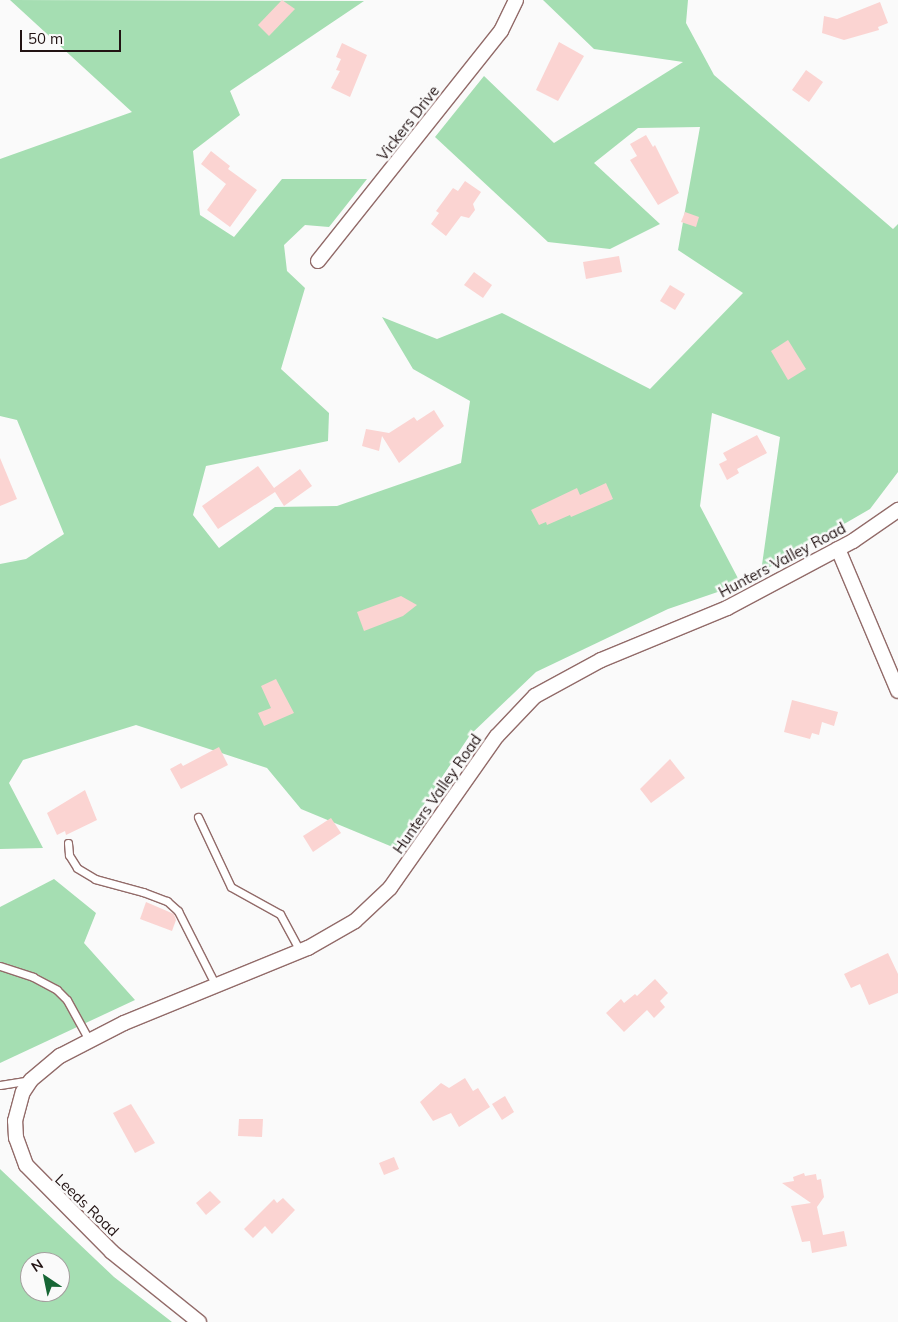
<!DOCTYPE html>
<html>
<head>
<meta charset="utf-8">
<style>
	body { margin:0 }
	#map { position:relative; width:898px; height:1322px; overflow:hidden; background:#fafafa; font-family:Mulish,sans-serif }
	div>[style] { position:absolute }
	.green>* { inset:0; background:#a5deb2 }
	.building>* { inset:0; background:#fbd4d2 }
	.roads { filter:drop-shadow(1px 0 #926b69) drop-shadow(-1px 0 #926b69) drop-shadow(0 1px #926b69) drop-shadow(0 -1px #926b69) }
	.service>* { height:7px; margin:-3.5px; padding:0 3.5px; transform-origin:3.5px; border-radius:3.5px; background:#fff }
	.minor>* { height:14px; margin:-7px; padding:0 7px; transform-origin:7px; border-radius:7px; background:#fff }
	span { translate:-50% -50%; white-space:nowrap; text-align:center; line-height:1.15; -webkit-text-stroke:5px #fafafa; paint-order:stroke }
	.street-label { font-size:15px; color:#221313 }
	.north { position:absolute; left:20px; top:1252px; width:50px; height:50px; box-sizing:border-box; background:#fafafa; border:1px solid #a49e9e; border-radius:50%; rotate:326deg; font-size:14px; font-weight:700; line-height:20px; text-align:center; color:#221313 }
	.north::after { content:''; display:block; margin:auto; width:18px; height:22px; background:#176635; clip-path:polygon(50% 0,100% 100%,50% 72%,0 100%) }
	.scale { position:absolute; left:20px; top:30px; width:101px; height:22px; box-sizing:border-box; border:2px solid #221313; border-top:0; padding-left:6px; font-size:15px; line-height:18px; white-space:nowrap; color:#221313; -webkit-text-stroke:4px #fafafa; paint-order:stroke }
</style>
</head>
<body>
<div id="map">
	<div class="green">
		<div style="clip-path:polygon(10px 0,364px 1px,230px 91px,240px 115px,193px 151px,200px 215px,234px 237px,282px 179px,367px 179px,329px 227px,305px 225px,284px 245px,287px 271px,305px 288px,281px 369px,329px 413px,328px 441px,206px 466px,193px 515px,219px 548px,275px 507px,337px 506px,461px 463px,470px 401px,413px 369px,382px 317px,437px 339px,502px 313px,650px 389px,743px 293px,678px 250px,700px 127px,638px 128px,594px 163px,660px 224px,610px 249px,548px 242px,435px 137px,484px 76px,554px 143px,683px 62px,594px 49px,543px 0,688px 0,686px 23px,714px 75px,893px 229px,898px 224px,898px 472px,870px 509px,761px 572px,780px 437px,712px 413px,700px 506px,741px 584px,668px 609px,536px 672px,470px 735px,395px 848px,301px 809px,267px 768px,136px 725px,23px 760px,9px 783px,43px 848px,0 849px,0 564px,26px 559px,64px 534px,17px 420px,0 416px,0 159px,132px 112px)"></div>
		<div style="clip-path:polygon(54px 879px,96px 913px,84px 943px,135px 1000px,0 1063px,0 907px)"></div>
		<div style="clip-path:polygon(evenodd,0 1169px,114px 1277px,172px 1322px,0 1322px,0 1169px,30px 1262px,60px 1262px,60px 1292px,30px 1292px,30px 1262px)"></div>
	</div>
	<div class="building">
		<div style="clip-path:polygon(282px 0,295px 9px,269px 36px,258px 25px)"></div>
		<div style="clip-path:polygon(880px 2px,888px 23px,878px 27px,879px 30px,844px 40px,822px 33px,824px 16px,837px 19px)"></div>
		<div style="clip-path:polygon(559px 42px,584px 56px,558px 101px,536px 90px)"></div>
		<div style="clip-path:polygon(342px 43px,367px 55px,350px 97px,331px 88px,340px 71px,336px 70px,341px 59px,336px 57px)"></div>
		<div style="clip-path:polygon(806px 70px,823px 82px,809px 102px,792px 90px)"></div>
		<div style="clip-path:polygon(646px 135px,653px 147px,655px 145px,679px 193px,658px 205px,630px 160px,637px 156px,630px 144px)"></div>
		<div style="clip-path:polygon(211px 151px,230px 166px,228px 169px,257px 190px,230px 227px,207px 210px,226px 184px,201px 164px)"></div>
		<div style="clip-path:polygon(465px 181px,481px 192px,473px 204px,475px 210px,469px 218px,461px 216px,446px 236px,431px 224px,439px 213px,436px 211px,453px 188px,458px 191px)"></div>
		<div style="clip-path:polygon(685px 212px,699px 217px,696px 227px,681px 222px)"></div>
		<div style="clip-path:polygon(619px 256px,622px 272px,586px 279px,583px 262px)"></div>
		<div style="clip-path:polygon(474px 272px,492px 285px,483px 298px,464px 285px)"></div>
		<div style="clip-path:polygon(670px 285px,685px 294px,675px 310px,660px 301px)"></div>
		<div style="clip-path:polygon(788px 340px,806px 369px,788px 380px,771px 351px)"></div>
		<div style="clip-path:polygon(434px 410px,444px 426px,399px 463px,382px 436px,379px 451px,362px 446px,366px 429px,389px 433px,414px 417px,417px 421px)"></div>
		<div style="clip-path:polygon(757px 435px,767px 453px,737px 469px,739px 473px,727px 480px,719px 464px,727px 460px,723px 453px)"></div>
		<div style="clip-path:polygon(0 458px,17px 499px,0 506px)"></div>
		<div style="clip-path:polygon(258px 466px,274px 488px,300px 469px,312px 486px,284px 506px,275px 492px,218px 529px,202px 506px)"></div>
		<div style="clip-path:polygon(606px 483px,613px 499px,571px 517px,570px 515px,547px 525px,546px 522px,539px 525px,531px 510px,577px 488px,580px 495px)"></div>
		<div style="clip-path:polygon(401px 596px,417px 605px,403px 616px,364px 631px,357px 612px)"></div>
		<div style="clip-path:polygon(276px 679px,294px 713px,264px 726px,258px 713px,271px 708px,261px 686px)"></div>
		<div style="clip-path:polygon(792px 700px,838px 712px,834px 726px,822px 722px,819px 735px,812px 733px,810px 739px,784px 732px)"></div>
		<div style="clip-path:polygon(219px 747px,228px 765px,181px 789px,170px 769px,181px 763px,183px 766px)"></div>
		<div style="clip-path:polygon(670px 759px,685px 778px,651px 803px,640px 789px)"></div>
		<div style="clip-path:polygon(85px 790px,97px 820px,66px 835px,65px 831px,57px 835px,47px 813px)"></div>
		<div style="clip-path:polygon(331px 818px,341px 833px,313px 852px,303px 836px)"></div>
		<div style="clip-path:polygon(146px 902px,174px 914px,176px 920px,172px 931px,140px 919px)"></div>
		<div style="clip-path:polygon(888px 953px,898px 974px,898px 993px,869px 1005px,860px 984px,851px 988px,844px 974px)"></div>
		<div style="clip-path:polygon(655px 979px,668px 993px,660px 1001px,665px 1007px,654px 1018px,647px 1010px,624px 1032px,606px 1013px,621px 999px,624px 1003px,635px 994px,637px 996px)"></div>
		<div style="clip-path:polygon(465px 1078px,473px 1091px,478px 1088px,490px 1107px,459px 1127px,451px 1113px,433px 1121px,420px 1102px,441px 1083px,449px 1088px)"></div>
		<div style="clip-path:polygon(505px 1096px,514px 1112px,502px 1120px,492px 1104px)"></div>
		<div style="clip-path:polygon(131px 1104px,155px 1143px,135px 1153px,113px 1113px)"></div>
		<div style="clip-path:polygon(239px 1119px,263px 1119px,262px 1137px,238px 1136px)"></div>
		<div style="clip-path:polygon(394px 1157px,399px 1169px,384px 1175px,379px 1163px)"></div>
		<div style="clip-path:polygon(804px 1173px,805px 1176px,816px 1174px,817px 1180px,821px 1179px,824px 1197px,817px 1207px,823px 1235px,844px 1231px,847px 1246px,812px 1253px,810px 1241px,802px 1242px,791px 1206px,811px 1203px,782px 1183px,794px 1181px,793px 1177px)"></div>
		<div style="clip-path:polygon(210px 1191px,221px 1202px,206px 1215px,196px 1203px)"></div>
		<div style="clip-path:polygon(283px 1198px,295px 1210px,272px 1234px,265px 1226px,253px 1238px,244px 1229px,274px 1199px,277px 1203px)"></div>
	</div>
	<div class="roads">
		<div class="service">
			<div style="left:198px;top:817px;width:77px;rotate:64.8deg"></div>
			<div style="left:231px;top:887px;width:56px;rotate:28.9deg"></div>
			<div style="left:280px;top:914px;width:42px;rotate:61.6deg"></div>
			<div style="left:68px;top:843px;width:12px;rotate:85deg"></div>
			<div style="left:69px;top:855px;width:15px;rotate:58deg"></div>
			<div style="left:77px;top:868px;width:21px;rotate:31deg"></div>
			<div style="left:95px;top:879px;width:50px;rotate:15.2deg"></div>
			<div style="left:143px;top:892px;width:26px;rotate:21deg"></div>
			<div style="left:167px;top:901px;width:15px;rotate:42deg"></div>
			<div style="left:178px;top:911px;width:82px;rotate:63.1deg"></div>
			<div style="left:0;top:966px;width:35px;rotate:18deg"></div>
			<div style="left:33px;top:977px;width:27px;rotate:28deg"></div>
			<div style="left:57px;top:990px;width:14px;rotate:45deg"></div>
			<div style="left:67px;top:1000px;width:46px;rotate:61.2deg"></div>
			<div style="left:0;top:1085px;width:30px;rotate:-9deg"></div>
		</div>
		<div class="minor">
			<div style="left:318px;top:261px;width:294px;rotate:-51.5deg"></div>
			<div style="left:501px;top:31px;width:34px;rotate:-64deg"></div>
			<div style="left:838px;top:549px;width:154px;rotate:67.1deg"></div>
			<div style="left:199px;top:1322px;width:112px;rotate:-141.2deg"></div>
			<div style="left:112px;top:1252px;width:122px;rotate:-134.7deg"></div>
			<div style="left:26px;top:1165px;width:29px;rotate:-110deg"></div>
			<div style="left:16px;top:1138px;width:17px;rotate:-93deg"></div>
			<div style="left:15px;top:1121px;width:30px;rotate:-75deg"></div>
			<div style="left:23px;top:1092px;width:14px;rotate:-56deg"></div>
			<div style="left:31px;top:1080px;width:38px;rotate:-40deg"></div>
			<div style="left:60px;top:1056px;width:72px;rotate:-27.3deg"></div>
			<div style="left:124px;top:1023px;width:199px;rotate:-22.2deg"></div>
			<div style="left:308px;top:948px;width:54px;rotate:-29.9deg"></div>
			<div style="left:355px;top:921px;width:48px;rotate:-43.3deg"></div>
			<div style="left:390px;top:888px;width:186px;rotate:-54.9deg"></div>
			<div style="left:497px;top:736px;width:55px;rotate:-46.5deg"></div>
			<div style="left:535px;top:696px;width:75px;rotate:-28.6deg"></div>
			<div style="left:601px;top:660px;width:136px;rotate:-22.4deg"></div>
			<div style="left:727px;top:608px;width:143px;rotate:-28deg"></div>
			<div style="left:853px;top:541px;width:55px;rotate:-34.6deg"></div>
		</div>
	</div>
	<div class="street-label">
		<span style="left:408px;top:123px;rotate:-52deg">Vickers Drive</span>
		<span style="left:782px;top:560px;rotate:-28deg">Hunters Valley Road</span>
		<span style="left:437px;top:794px;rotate:-55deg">Hunters Valley Road</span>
		<span style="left:87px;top:1205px;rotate:44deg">Leeds Road</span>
	</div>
	<div class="north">N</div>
	<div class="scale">50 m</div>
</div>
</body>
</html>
